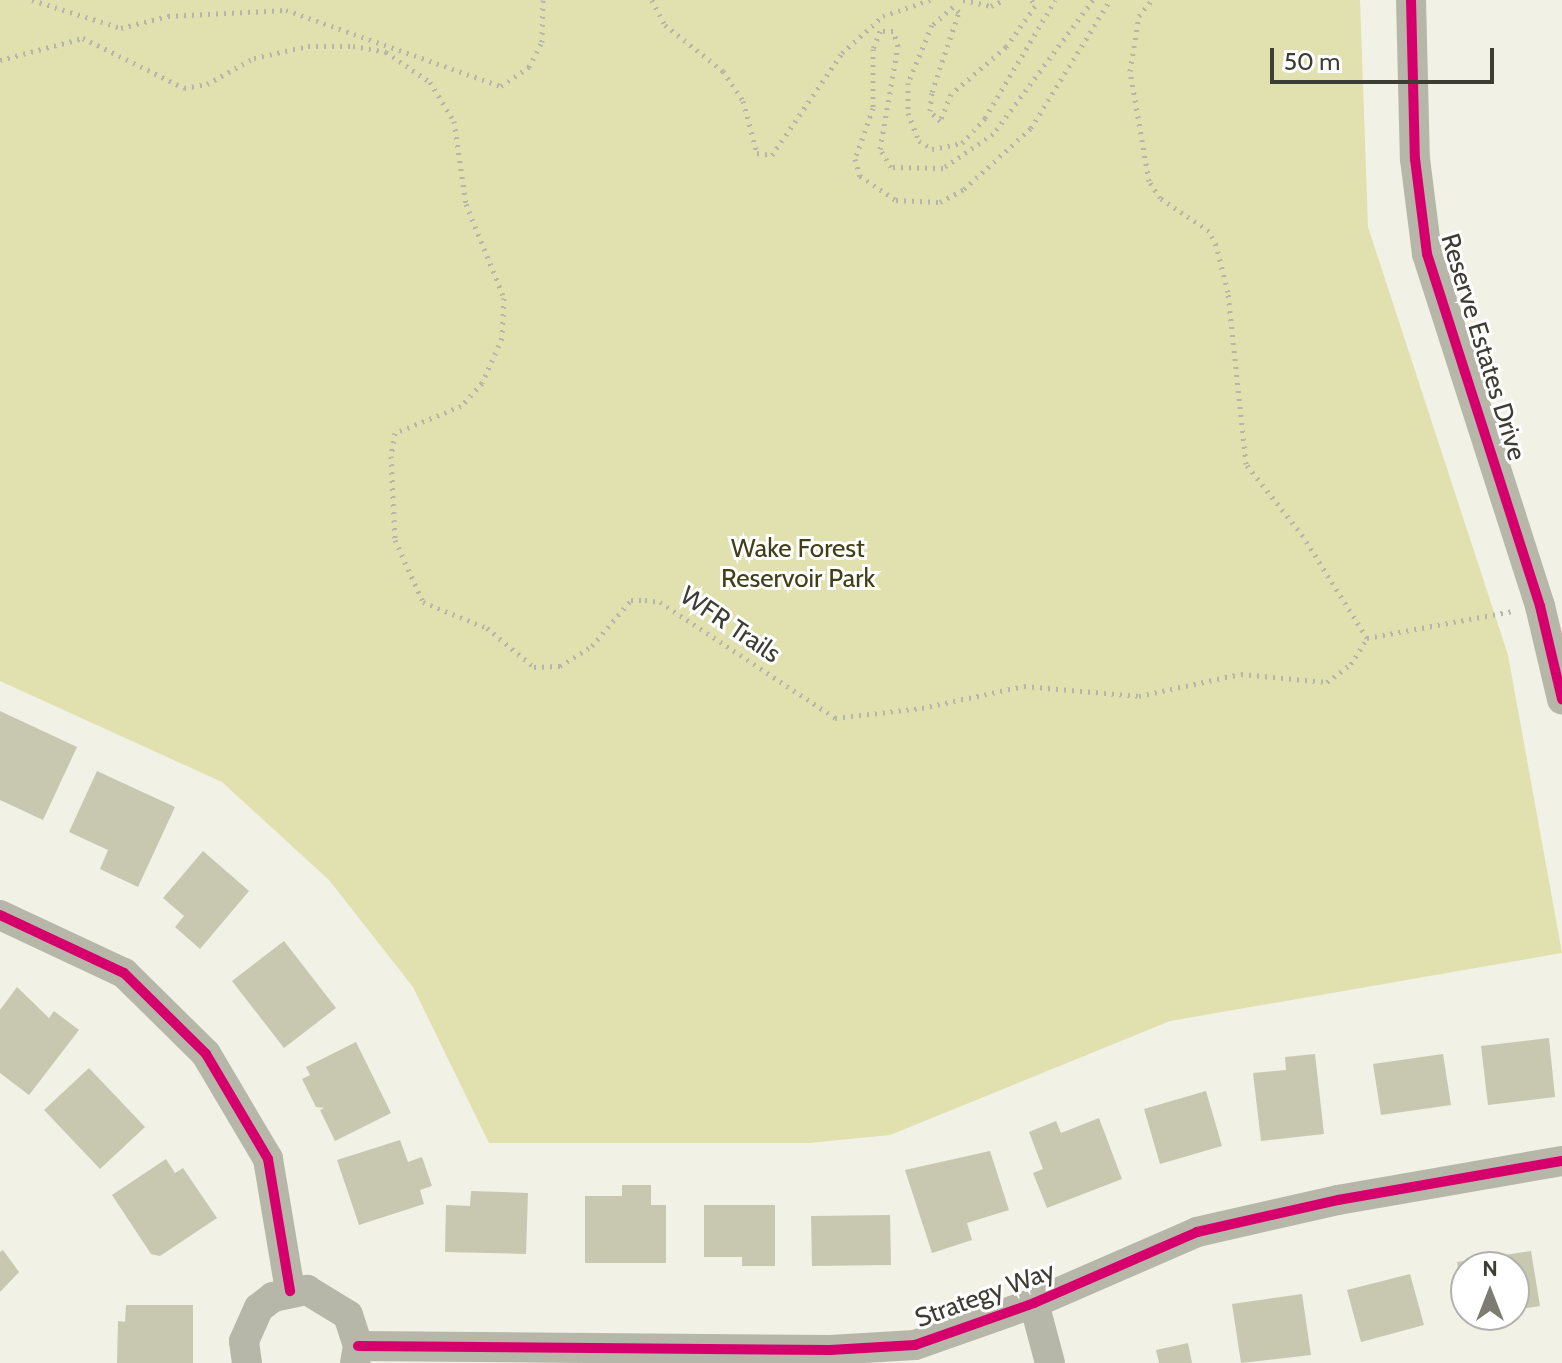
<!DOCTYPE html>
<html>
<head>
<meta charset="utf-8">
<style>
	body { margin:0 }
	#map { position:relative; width:1562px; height:1363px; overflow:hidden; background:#f1f1e5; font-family:Cabin,sans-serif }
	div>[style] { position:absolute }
	.green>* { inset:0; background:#e1e0af }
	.building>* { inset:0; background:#c8c8b0 }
	.path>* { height:5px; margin-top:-2.5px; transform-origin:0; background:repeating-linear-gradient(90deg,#b5b5a9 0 2px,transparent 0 8px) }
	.street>* { height:30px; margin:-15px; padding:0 15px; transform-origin:15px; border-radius:15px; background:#b6b6a9 }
	.cycleway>* { height:10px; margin:-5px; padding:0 5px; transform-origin:5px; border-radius:5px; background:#d6006c }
	span { translate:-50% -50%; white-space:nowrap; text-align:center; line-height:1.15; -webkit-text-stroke:6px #fff; paint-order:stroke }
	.street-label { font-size:26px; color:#3d3d34 }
	.park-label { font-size:26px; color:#403f16 }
	.north { position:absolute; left:1450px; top:1251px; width:80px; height:80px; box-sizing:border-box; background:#fff; border:2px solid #b1b1ae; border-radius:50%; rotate:0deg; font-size:22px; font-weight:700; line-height:32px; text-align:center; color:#3d3d34 }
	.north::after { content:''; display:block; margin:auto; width:28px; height:36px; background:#7c7c72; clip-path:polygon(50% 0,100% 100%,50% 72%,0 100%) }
	.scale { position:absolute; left:1270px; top:48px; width:224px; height:36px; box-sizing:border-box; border:4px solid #3d3d34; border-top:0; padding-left:10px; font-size:24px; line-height:28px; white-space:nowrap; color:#3d3d34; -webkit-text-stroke:6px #fff; paint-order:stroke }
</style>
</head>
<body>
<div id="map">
	<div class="green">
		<div style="clip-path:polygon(0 0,1360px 0,1368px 227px,1508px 655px,1562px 953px,1170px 1021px,890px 1135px,809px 1143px,489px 1143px,413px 987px,329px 880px,222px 782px,0 681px)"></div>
	</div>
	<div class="building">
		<div style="clip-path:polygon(0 711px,77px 747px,43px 820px,0 800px)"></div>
		<div style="clip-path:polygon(97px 771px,175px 807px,138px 887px,100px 869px,108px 850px,69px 832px)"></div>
		<div style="clip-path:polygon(203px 851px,249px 891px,200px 949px,175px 927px,184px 916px,163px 898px)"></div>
		<div style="clip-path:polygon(284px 941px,336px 1008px,284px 1048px,232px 981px)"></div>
		<div style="clip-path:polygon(17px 987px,49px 1018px,54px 1011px,79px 1030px,29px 1095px,0 1073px,0 1010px)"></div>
		<div style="clip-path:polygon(1549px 1038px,1555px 1097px,1488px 1105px,1481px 1046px)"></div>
		<div style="clip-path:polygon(356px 1042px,391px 1113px,335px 1141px,320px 1110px,324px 1108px,316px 1107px,302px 1079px,310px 1075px,306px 1067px)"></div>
		<div style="clip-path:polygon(1315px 1054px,1324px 1134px,1261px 1141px,1253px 1073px,1286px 1070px,1285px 1057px)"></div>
		<div style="clip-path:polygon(1443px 1054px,1451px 1105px,1381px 1115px,1373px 1064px)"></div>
		<div style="clip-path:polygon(89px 1068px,145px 1127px,100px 1169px,44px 1110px)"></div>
		<div style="clip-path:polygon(1206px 1091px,1222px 1146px,1160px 1164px,1144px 1109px)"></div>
		<div style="clip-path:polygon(1099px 1118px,1122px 1179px,1047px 1208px,1033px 1173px,1043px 1169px,1029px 1132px,1056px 1121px,1061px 1133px)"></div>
		<div style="clip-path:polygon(400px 1140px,408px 1162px,422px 1157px,432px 1186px,420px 1190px,424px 1204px,359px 1225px,337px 1160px)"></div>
		<div style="clip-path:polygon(990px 1151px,1009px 1210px,967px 1223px,972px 1240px,932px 1253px,905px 1170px)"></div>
		<div style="clip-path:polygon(166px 1159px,175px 1173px,183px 1168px,217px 1218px,160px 1256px,151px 1254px,112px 1195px)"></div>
		<div style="clip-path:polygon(622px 1185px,651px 1185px,651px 1205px,666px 1205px,666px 1263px,585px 1263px,585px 1196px,622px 1196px)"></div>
		<div style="clip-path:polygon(471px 1191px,528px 1193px,526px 1254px,445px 1252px,446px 1205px,470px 1206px)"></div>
		<div style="clip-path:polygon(704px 1205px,775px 1205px,775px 1266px,742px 1266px,742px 1257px,704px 1257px)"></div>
		<div style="clip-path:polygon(890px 1215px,891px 1265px,812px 1266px,811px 1216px)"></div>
		<div style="clip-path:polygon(3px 1250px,19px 1272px,0 1292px,0 1252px)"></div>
		<div style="clip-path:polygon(1531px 1251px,1540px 1306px,1514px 1310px,1514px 1267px,1466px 1267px,1464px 1307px,1457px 1262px)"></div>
		<div style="clip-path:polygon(1410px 1274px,1424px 1325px,1361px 1342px,1347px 1290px)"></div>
		<div style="clip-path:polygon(1302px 1294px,1311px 1355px,1241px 1363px,1232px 1304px)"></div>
		<div style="clip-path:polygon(126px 1305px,193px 1305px,193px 1363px,117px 1363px,118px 1321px,125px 1322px)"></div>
		<div style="clip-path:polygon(1188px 1343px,1192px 1363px,1159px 1363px,1156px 1350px)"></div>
	</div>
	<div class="path">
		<div style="left:32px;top:0;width:93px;rotate:17.5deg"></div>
		<div style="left:121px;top:28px;width:49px;rotate:-14.3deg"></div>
		<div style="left:168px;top:16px;width:118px;rotate:-2.9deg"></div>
		<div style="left:286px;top:10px;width:228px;rotate:19.5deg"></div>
		<div style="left:501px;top:86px;width:34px;rotate:-34deg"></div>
		<div style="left:529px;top:67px;width:28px;rotate:-63deg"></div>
		<div style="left:542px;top:42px;width:42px;rotate:-88.6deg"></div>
		<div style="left:652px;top:0;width:28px;rotate:63deg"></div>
		<div style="left:665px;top:25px;width:74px;rotate:38.4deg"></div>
		<div style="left:723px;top:71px;width:36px;rotate:56deg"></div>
		<div style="left:743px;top:101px;width:54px;rotate:74.9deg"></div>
		<div style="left:757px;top:153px;width:15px;rotate:8deg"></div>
		<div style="left:772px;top:155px;width:124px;rotate:-55.5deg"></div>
		<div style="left:842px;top:53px;width:55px;rotate:-42.1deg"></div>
		<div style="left:883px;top:16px;width:50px;rotate:-18.8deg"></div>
		<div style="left:963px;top:0;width:29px;rotate:12deg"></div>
		<div style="left:991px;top:6px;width:14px;rotate:-25deg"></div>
		<div style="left:1032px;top:0;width:7px;rotate:63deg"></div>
		<div style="left:1035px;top:6px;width:50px;rotate:125.3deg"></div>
		<div style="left:1006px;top:47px;width:72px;rotate:139.5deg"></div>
		<div style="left:951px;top:94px;width:29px;rotate:112deg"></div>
		<div style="left:940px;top:121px;width:14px;rotate:-135deg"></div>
		<div style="left:930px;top:111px;width:19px;rotate:-84deg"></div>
		<div style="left:932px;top:92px;width:84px;rotate:-71.4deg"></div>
		<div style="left:959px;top:12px;width:8px;rotate:-140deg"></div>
		<div style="left:953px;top:7px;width:28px;rotate:139deg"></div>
		<div style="left:932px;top:25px;width:63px;rotate:112.5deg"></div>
		<div style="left:908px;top:83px;width:30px;rotate:90deg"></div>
		<div style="left:908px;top:113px;width:30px;rotate:69deg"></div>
		<div style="left:919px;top:141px;width:15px;rotate:32deg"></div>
		<div style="left:932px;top:149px;width:31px;rotate:-11deg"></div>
		<div style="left:962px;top:143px;width:34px;rotate:-47deg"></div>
		<div style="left:985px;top:118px;width:137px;rotate:-59.3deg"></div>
		<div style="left:1093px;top:0;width:167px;rotate:126.7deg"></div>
		<div style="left:993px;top:134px;width:60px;rotate:145.8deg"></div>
		<div style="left:943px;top:168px;width:52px;rotate:-178.9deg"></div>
		<div style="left:891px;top:167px;width:21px;rotate:-121deg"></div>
		<div style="left:880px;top:149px;width:105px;rotate:-80.1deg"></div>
		<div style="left:898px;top:46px;width:16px;rotate:-108deg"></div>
		<div style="left:893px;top:31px;width:13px;rotate:180deg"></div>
		<div style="left:880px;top:31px;width:19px;rotate:111deg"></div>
		<div style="left:873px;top:49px;width:59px;rotate:90deg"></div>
		<div style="left:873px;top:108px;width:54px;rotate:109.4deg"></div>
		<div style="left:855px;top:159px;width:18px;rotate:74deg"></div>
		<div style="left:860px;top:176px;width:43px;rotate:33.7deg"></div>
		<div style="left:896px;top:200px;width:44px;rotate:2.6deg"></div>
		<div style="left:940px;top:202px;width:27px;rotate:-28deg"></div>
		<div style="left:964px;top:189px;width:91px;rotate:-42.3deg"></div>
		<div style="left:1031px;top:128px;width:150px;rotate:-58.3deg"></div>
		<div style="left:0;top:60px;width:86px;rotate:-14.8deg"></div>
		<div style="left:83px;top:38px;width:113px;rotate:26.3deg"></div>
		<div style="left:184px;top:88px;width:23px;rotate:-10deg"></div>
		<div style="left:207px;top:84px;width:54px;rotate:-29deg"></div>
		<div style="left:254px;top:58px;width:55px;rotate:-12.5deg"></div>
		<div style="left:308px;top:46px;width:45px"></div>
		<div style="left:353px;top:46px;width:34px;rotate:10deg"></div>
		<div style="left:386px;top:52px;width:53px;rotate:34.3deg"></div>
		<div style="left:430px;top:82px;width:46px;rotate:58.4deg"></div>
		<div style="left:454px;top:121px;width:84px;rotate:81.8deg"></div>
		<div style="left:466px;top:204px;width:101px;rotate:68deg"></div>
		<div style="left:504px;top:298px;width:40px;rotate:92.9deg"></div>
		<div style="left:502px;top:338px;width:49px;rotate:114deg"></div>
		<div style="left:482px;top:383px;width:31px;rotate:132deg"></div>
		<div style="left:461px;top:406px;width:71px;rotate:157.8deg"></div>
		<div style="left:395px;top:433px;width:23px;rotate:100deg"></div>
		<div style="left:391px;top:456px;width:84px;rotate:87.3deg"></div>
		<div style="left:395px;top:540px;width:68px;rotate:65.7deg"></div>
		<div style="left:423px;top:602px;width:69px;rotate:22.1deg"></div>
		<div style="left:487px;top:628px;width:61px;rotate:39.7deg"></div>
		<div style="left:534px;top:667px;width:26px;rotate:-2deg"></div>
		<div style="left:560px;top:666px;width:38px;rotate:-32deg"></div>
		<div style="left:592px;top:646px;width:60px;rotate:-49.7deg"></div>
		<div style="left:631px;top:600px;width:14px"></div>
		<div style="left:645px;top:600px;width:15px;rotate:8deg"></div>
		<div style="left:660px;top:602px;width:210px;rotate:33.5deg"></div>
		<div style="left:835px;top:718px;width:88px;rotate:-6.6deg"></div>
		<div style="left:922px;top:708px;width:104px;rotate:-12.2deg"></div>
		<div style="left:1024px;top:686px;width:115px;rotate:5deg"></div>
		<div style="left:1139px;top:696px;width:104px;rotate:-12.2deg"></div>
		<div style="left:1241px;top:674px;width:86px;rotate:5.3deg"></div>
		<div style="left:1327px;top:682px;width:30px;rotate:-37deg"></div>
		<div style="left:1351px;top:664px;width:31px;rotate:-58deg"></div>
		<div style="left:1367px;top:638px;width:120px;rotate:-122.1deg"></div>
		<div style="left:1303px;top:536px;width:92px;rotate:-128.4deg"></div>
		<div style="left:1246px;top:464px;width:173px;rotate:-96deg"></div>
		<div style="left:1228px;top:292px;width:49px;rotate:-104.3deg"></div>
		<div style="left:1216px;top:245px;width:16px;rotate:-117deg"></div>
		<div style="left:1209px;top:231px;width:59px;rotate:-146deg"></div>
		<div style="left:1160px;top:198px;width:20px;rotate:-123deg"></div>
		<div style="left:1149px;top:181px;width:112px;rotate:-99.8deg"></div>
		<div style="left:1130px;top:71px;width:56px;rotate:-80.7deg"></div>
		<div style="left:1139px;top:16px;width:21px;rotate:-51deg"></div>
		<div style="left:1367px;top:638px;width:147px;rotate:-10.5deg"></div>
	</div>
	<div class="street">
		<div style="left:1411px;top:0;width:159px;rotate:88.6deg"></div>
		<div style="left:1415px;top:159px;width:96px;rotate:82.8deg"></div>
		<div style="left:1427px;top:254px;width:370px;rotate:72.2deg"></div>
		<div style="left:1540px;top:606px;width:96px;rotate:76.7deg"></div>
		<div style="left:0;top:915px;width:137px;rotate:25.1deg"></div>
		<div style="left:124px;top:973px;width:115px;rotate:44.6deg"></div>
		<div style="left:206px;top:1054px;width:122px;rotate:59.4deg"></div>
		<div style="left:268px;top:1159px;width:134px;rotate:80.5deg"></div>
		<div style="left:1034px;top:1303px;width:62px;rotate:75.1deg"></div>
		<div style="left:358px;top:1346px;width:472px;rotate:0.5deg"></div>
		<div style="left:830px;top:1350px;width:85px;rotate:-3.4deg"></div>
		<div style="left:915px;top:1345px;width:126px;rotate:-19.4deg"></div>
		<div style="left:1034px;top:1303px;width:178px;rotate:-23.5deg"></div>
		<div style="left:1197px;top:1232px;width:145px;rotate:-12.8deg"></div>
		<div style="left:1338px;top:1200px;width:227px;rotate:-9.9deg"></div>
		<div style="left:247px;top:1363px;width:22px;rotate:-98deg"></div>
		<div style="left:244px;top:1341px;width:36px;rotate:-66deg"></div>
		<div style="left:259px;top:1308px;width:18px;rotate:-38deg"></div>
		<div style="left:273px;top:1297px;width:35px;rotate:-12deg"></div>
		<div style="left:307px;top:1290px;width:48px;rotate:31.4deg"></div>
		<div style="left:348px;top:1315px;width:33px;rotate:72deg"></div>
		<div style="left:358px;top:1346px;width:17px;rotate:100deg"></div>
	</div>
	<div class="cycleway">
		<div style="left:1411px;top:0;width:159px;rotate:88.6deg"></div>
		<div style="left:1415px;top:159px;width:96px;rotate:82.8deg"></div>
		<div style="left:1427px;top:254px;width:370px;rotate:72.2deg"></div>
		<div style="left:1540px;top:606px;width:96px;rotate:76.7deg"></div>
		<div style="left:0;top:915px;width:137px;rotate:25.1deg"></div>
		<div style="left:124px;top:973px;width:115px;rotate:44.6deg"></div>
		<div style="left:206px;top:1054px;width:122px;rotate:59.4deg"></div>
		<div style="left:268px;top:1159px;width:134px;rotate:80.5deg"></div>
		<div style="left:358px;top:1346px;width:472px;rotate:0.5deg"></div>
		<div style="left:830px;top:1350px;width:85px;rotate:-3.4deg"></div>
		<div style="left:915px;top:1345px;width:126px;rotate:-19.4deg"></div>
		<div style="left:1034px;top:1303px;width:178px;rotate:-23.5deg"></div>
		<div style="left:1197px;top:1232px;width:145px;rotate:-12.8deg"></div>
		<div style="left:1338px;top:1200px;width:227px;rotate:-9.9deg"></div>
	</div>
	<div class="street-label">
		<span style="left:1483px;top:347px;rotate:73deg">Reserve Estates Drive</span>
		<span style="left:730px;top:625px;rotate:34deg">WFR Trails</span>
		<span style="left:985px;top:1295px;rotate:-20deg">Strategy Way</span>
	</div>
	<div class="park-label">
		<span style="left:798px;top:564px">Wake Forest<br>Reservoir Park</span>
	</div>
	<div class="north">N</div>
	<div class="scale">50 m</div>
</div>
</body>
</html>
